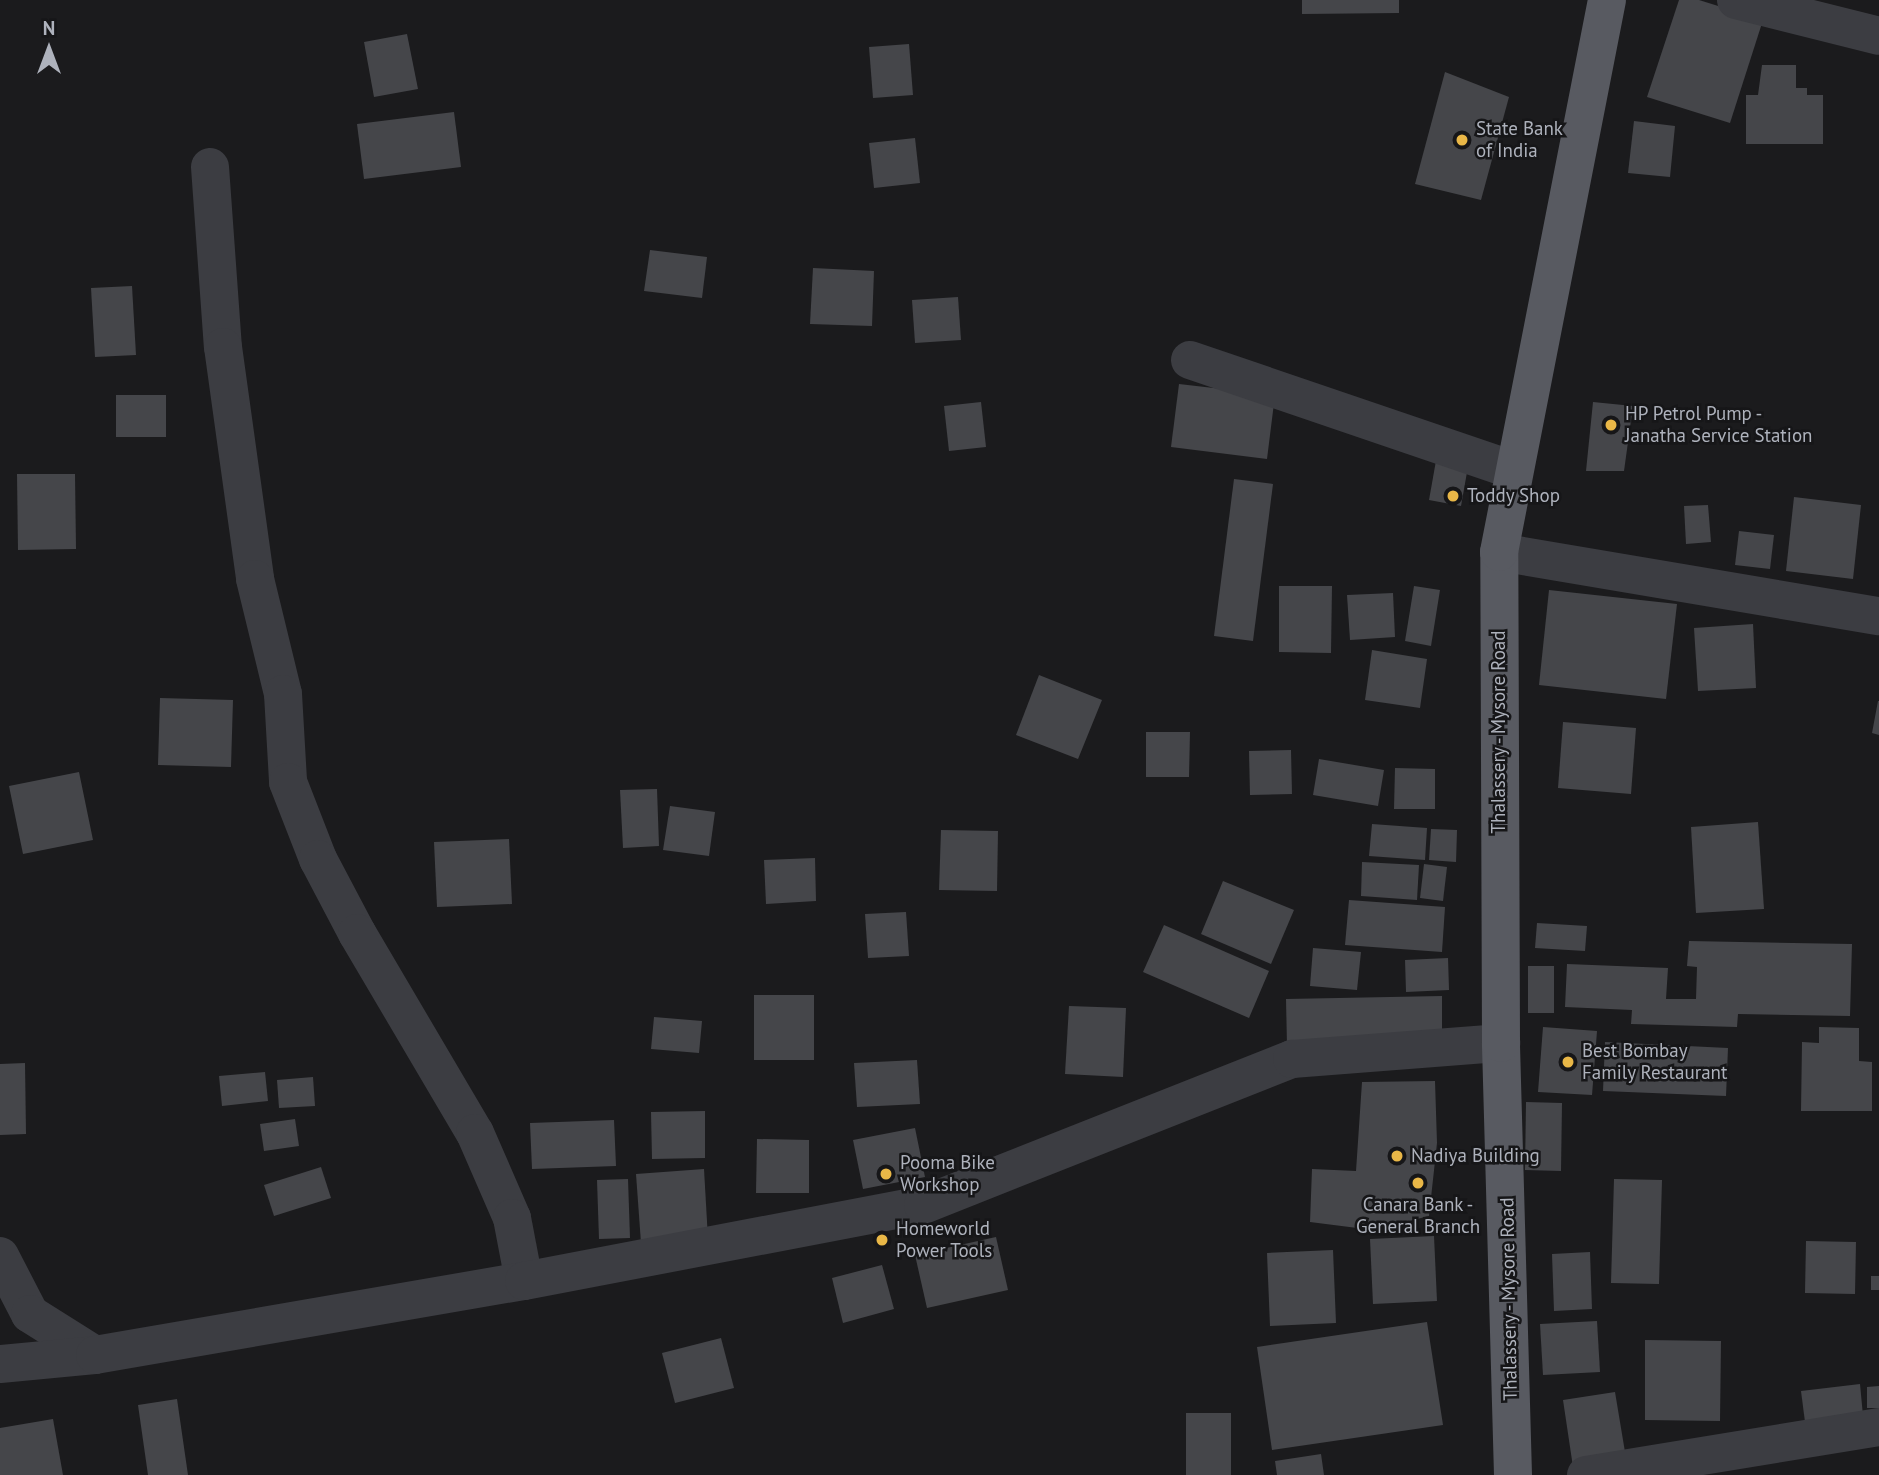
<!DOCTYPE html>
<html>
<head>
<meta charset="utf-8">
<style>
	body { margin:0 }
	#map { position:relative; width:1879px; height:1475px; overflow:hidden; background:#1b1b1d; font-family:"PT Sans",sans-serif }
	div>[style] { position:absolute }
	.building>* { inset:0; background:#45464a }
	.minor>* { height:38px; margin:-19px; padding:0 19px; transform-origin:19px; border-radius:19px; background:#3c3d42 }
	.major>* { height:38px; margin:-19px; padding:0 19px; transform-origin:19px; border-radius:19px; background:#585a61 }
	.dots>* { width:19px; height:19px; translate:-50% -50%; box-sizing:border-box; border:4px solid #161618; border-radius:50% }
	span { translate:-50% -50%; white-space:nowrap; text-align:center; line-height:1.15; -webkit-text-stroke:5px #161618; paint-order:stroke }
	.poi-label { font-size:19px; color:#aeb2bc }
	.left { translate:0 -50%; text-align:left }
	.street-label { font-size:19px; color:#aeb2bc }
	.north { position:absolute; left:14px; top:14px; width:70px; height:70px; -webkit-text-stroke:5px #161618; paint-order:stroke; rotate:0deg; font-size:19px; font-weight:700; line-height:28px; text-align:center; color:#aeb2bc }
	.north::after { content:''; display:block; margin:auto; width:24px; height:32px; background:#aeb2bc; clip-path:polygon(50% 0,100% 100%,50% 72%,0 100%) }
</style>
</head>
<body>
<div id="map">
	<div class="building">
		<div style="clip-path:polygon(1302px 0,1399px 0,1399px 13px,1302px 14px)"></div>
		<div style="clip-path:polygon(1679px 0,1699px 0,1763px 20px,1730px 123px,1647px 97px)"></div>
		<div style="clip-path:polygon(407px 34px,418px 89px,374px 97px,364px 42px)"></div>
		<div style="clip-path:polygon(909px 44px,913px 95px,873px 98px,869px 47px)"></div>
		<div style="clip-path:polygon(1762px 65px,1796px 65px,1796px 88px,1807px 88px,1807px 95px,1823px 95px,1823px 144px,1746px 144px,1746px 95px,1758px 95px)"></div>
		<div style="clip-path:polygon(1445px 72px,1509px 97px,1481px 200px,1415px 184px)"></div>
		<div style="clip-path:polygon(454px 112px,461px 167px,364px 179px,357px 124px)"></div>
		<div style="clip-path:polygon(1634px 121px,1675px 126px,1670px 177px,1628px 173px)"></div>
		<div style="clip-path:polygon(915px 138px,920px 183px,874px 188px,869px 143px)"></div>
		<div style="clip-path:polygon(650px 250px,707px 257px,702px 298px,644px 291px)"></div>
		<div style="clip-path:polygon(813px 268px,874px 271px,872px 326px,810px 324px)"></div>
		<div style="clip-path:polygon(132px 286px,136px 355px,95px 357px,91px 288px)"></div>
		<div style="clip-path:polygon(958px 297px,961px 340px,915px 343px,912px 300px)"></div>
		<div style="clip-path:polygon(1179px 384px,1275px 395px,1267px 459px,1171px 447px)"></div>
		<div style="clip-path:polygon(116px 395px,166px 395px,166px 437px,116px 437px)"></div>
		<div style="clip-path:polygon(981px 402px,986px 447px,949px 451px,944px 406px)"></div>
		<div style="clip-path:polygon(1593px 402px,1633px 406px,1624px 471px,1586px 471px)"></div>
		<div style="clip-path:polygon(1437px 455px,1469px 461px,1461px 506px,1429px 500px)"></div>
		<div style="clip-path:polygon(17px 474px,75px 474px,76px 549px,18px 550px)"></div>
		<div style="clip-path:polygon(1234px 479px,1273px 484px,1253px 641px,1214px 636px)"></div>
		<div style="clip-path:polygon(1794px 497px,1861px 505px,1853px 579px,1786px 571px)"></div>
		<div style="clip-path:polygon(1708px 505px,1711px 542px,1686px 544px,1684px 506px)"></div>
		<div style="clip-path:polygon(1739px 531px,1774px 535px,1770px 569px,1735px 565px)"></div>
		<div style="clip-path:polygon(1279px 586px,1332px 586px,1331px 653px,1279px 652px)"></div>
		<div style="clip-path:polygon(1414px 586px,1440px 590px,1431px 646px,1405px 641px)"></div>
		<div style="clip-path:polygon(1549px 590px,1677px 604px,1666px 699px,1539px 685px)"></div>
		<div style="clip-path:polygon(1393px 593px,1395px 637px,1350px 640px,1347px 595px)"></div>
		<div style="clip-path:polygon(1753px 624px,1756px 688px,1698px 691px,1694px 628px)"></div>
		<div style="clip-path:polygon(1372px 650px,1427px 659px,1420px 708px,1365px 700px)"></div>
		<div style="clip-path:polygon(1039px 675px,1102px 700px,1078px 759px,1016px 735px)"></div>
		<div style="clip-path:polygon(160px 698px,233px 700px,231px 767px,158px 765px)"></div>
		<div style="clip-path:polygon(1878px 701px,1879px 701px,1879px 735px,1872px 733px)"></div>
		<div style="clip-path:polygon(1563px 722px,1636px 728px,1631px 794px,1558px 788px)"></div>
		<div style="clip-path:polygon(1146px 732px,1190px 732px,1189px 777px,1146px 777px)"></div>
		<div style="clip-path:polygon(1291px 750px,1292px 794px,1250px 795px,1249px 751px)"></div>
		<div style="clip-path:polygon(1319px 759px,1384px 770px,1378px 806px,1313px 795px)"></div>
		<div style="clip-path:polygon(1395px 768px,1435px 769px,1435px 809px,1394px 809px)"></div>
		<div style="clip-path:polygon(79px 772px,93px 840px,23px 854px,9px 786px)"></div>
		<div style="clip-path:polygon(657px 789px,659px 846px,623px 848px,620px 790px)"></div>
		<div style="clip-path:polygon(670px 806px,715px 812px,709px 856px,663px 850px)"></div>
		<div style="clip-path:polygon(1758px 822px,1764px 909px,1696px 913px,1691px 827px)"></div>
		<div style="clip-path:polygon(1372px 824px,1427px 828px,1425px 860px,1369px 856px)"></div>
		<div style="clip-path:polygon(1431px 829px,1457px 830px,1456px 862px,1429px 860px)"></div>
		<div style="clip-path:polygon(941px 830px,998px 831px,997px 891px,939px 890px)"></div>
		<div style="clip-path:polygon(509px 839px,512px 904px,437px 907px,434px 842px)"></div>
		<div style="clip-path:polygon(815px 858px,816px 901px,766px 904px,764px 860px)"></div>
		<div style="clip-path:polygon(1362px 862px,1419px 865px,1417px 900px,1361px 896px)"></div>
		<div style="clip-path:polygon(1424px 864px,1447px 867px,1443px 901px,1420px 898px)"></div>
		<div style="clip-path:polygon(1223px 881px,1294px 910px,1271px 964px,1201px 934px)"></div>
		<div style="clip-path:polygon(1349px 900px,1445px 907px,1442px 952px,1345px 945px)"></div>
		<div style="clip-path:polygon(906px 912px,909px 956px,868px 958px,865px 914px)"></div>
		<div style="clip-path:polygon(1537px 923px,1587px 926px,1585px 951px,1535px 948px)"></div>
		<div style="clip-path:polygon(1164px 925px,1269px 971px,1249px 1018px,1143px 972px)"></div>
		<div style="clip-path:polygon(1689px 941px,1852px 944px,1850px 1016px,1738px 1014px,1737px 1027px,1631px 1024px,1632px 1010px,1565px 1007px,1567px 964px,1668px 968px,1666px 999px,1696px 999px,1697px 967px,1687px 966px)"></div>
		<div style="clip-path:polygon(1313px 948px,1361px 952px,1357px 990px,1310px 986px)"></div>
		<div style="clip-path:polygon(1448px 958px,1449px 990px,1406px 992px,1405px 960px)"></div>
		<div style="clip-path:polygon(1528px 966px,1554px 966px,1554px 1013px,1528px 1013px)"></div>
		<div style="clip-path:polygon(754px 995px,814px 995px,814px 1060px,754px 1060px)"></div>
		<div style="clip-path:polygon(1442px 996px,1442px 1042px,1287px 1045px,1286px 999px)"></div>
		<div style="clip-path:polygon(1069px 1006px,1126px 1008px,1123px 1077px,1065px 1074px)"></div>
		<div style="clip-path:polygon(654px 1017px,702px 1021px,699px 1053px,651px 1049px)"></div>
		<div style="clip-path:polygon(1543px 1027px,1597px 1031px,1592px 1095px,1538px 1092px)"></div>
		<div style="clip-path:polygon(1819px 1027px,1859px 1028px,1859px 1061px,1872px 1062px,1872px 1111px,1801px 1111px,1802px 1042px,1819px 1043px)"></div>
		<div style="clip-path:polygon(1605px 1042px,1728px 1048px,1726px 1096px,1603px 1091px)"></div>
		<div style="clip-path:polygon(917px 1060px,920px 1104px,857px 1107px,854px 1063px)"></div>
		<div style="clip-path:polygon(25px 1063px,26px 1134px,0 1135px,0 1064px)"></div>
		<div style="clip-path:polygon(265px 1072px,268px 1101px,222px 1106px,219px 1076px)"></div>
		<div style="clip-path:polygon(313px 1077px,315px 1106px,279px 1108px,277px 1080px)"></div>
		<div style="clip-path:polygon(1435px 1081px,1437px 1143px,1429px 1216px,1373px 1230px,1310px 1222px,1312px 1169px,1356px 1171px,1362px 1082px)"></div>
		<div style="clip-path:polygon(1526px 1102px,1562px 1103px,1561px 1171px,1525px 1170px)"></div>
		<div style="clip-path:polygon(705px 1111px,705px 1158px,652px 1159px,651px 1112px)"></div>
		<div style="clip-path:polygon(295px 1119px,299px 1146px,264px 1151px,260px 1124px)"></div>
		<div style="clip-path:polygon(614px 1120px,616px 1166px,532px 1169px,530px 1123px)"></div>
		<div style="clip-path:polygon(915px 1128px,925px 1177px,863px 1189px,853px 1140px)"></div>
		<div style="clip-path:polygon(757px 1139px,809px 1140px,809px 1193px,756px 1193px)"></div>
		<div style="clip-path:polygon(321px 1167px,331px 1198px,274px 1216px,264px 1185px)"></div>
		<div style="clip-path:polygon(704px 1169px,708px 1239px,641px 1243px,636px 1174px)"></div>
		<div style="clip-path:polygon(628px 1179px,630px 1238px,599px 1239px,597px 1180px)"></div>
		<div style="clip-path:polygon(1614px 1179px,1662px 1180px,1659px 1284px,1611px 1283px)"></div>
		<div style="clip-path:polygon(1434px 1236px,1437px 1301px,1373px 1304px,1370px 1239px)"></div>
		<div style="clip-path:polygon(996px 1237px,1008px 1290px,927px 1308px,915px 1255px)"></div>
		<div style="clip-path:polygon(1806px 1241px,1856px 1242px,1855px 1294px,1805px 1293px)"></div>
		<div style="clip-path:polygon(1333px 1250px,1336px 1323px,1270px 1326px,1267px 1253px)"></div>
		<div style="clip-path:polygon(1590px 1252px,1592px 1309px,1554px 1311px,1552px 1254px)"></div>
		<div style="clip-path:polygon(882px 1265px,894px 1309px,843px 1323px,832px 1278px)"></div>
		<div style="clip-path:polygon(1871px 1276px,1879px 1276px,1879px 1290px,1871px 1290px)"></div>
		<div style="clip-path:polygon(1597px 1321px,1600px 1372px,1543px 1375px,1540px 1324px)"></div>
		<div style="clip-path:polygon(1427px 1322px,1443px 1425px,1272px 1450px,1257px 1347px)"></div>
		<div style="clip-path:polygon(721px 1338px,734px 1388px,675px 1403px,662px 1353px)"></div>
		<div style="clip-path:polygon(1645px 1340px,1721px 1341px,1720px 1421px,1645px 1420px)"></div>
		<div style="clip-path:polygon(1860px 1384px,1863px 1416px,1805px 1422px,1801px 1391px)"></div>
		<div style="clip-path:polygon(1879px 1386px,1879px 1408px,1867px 1408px,1867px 1387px)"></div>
		<div style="clip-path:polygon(1615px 1392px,1626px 1458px,1573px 1467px,1563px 1400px)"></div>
		<div style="clip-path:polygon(177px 1399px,188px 1475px,148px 1475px,138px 1405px)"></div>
		<div style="clip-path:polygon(1186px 1413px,1231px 1413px,1231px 1475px,1186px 1475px)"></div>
		<div style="clip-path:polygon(53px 1419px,63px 1475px,0 1475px,0 1428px)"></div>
		<div style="clip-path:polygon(1321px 1454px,1324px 1475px,1277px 1475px,1275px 1461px)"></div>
	</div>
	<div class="minor">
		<div style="left:1736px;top:0;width:147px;rotate:14.1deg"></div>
		<div style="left:210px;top:167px;width:180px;rotate:85.9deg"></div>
		<div style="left:223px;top:347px;width:234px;rotate:82.1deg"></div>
		<div style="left:255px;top:579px;width:118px;rotate:76.3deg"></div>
		<div style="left:283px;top:694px;width:88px;rotate:86.7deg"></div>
		<div style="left:288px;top:782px;width:83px;rotate:68.7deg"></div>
		<div style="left:318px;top:859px;width:84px;rotate:62.2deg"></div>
		<div style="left:357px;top:933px;width:232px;rotate:59.5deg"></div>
		<div style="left:475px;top:1133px;width:93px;rotate:66.5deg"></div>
		<div style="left:512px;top:1218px;width:64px;rotate:79.2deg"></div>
		<div style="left:1190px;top:360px;width:342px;rotate:18.8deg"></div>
		<div style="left:1499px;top:552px;width:385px;rotate:9.6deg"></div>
		<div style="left:0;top:1256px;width:65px;rotate:62.7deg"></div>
		<div style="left:30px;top:1314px;width:77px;rotate:32.2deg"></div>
		<div style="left:0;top:1364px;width:95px;rotate:-5.4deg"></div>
		<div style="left:95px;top:1355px;width:435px;rotate:-9.8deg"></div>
		<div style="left:524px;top:1281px;width:406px;rotate:-10.8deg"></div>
		<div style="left:923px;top:1205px;width:397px;rotate:-21.6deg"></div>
		<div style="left:1292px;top:1059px;width:210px;rotate:-4.4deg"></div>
		<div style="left:1586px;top:1475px;width:297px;rotate:-9.3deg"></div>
	</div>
	<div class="major">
		<div style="left:1513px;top:1475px;width:432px;rotate:-91.6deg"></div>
		<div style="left:1501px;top:1043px;width:491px;rotate:-90.2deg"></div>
		<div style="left:1499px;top:552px;width:562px;rotate:-78.93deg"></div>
	</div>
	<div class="dots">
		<div style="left:1462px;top:140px;background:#e9b747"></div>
		<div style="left:1611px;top:425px;background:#e9b747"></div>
		<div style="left:1453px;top:496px;background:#e9b747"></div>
		<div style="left:1568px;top:1062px;background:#e9b747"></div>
		<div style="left:1397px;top:1156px;background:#e9b747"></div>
		<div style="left:886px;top:1174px;background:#e9b747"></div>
		<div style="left:1418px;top:1183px;background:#e9b747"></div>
		<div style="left:882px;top:1240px;background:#e9b747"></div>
	</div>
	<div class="poi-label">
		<span class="left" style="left:1476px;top:140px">State Bank<br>of India</span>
		<span class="left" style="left:1625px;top:425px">HP Petrol Pump -<br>Janatha Service Station</span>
		<span class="left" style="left:1467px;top:496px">Toddy Shop</span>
		<span class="left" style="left:1582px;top:1062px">Best Bombay<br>Family Restaurant</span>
		<span class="left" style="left:1411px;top:1156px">Nadiya Building</span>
		<span class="left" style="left:900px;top:1174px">Pooma Bike<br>Workshop</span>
		<span style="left:1418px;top:1216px">Canara Bank -<br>General Branch</span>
		<span class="left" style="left:896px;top:1240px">Homeworld<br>Power Tools</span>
	</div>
	<div class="street-label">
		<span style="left:1499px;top:732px;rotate:-90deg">Thalassery - Mysore Road</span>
		<span style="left:1509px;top:1299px;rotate:-91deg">Thalassery - Mysore Road</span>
	</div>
	<div class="north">N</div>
</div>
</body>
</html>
